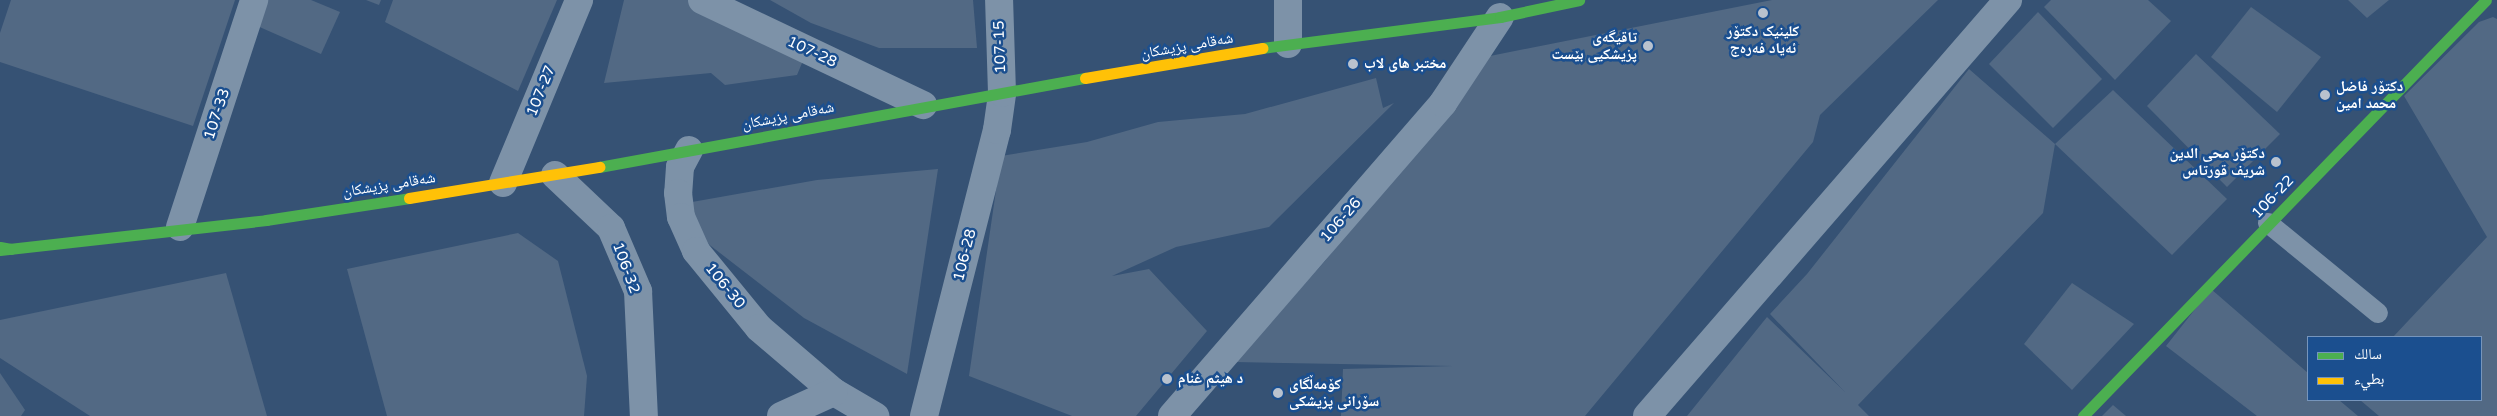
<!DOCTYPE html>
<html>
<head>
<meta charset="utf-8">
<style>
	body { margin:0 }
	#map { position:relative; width:2497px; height:416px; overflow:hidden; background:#365274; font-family:"Varela Round","Noto Naskh Arabic",sans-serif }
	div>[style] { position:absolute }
	.building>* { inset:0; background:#526984 }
	.lane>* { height:20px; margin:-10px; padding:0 10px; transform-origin:10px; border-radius:10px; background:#7d92a8 }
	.street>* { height:28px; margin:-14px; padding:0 14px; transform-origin:14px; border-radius:14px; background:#7d92a8 }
	.fast>* { height:11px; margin:-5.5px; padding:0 5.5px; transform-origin:5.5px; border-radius:5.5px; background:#4caf50 }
	.slow>* { height:11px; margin:-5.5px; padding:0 5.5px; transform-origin:5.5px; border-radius:5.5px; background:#ffc107 }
	.dots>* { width:14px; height:14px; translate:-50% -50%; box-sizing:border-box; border:2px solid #1b4f8f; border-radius:50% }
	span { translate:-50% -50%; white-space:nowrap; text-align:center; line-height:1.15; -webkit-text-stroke:5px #1b4f8f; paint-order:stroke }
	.poi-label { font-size:15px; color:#fff; font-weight:700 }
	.right { translate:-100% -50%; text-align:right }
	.left { translate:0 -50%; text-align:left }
	.street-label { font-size:15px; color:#fff }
	.legend { position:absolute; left:2307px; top:336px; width:175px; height:65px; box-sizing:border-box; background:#1b4f8f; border:1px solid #7695bc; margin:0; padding:6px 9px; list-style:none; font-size:15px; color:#fff }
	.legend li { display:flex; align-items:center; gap:10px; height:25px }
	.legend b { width:25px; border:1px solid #7695bc }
</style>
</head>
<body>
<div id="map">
	<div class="building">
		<div style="clip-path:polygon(11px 0,235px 0,193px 126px,0 62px,0 33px)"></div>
		<div style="clip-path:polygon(267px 0,311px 0,340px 12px,321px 54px,255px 25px)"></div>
		<div style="clip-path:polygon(366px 0,381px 0,379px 5px)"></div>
		<div style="clip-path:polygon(393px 0,557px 0,518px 91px,385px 22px)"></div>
		<div style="clip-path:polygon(624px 0,692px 0,805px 56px,797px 75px,725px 85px,711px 73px,604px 83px)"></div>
		<div style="clip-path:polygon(770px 0,973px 0,977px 48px,879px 48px,811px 23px)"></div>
		<div style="clip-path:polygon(1772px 0,1938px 0,1820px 115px,1813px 142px,1585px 416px,1341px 416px,1343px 369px,1453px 366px,1235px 362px,1325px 261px,1485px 57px)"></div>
		<div style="clip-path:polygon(2051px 0,2148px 0,2171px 21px,2115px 80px,2044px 7px)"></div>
		<div style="clip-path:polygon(2348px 0,2389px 0,2367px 18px)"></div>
		<div style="clip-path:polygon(2251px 7px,2321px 57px,2277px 112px,2211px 57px)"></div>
		<div style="clip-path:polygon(2038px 12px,2102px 79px,2053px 128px,1989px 64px)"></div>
		<div style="clip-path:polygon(2493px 17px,2497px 19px,2497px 416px,2379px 416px,2360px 400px,2481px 400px,2481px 337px,2393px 337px,2487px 237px,2404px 96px,2479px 22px)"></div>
		<div style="clip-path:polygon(2196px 54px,2280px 134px,2227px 187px,2147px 106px)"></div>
		<div style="clip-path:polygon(1969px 69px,2055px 144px,2043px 213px,1858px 405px,1869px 416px,1687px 416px,1767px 317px,1845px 392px,1770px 314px,1807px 274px)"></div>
		<div style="clip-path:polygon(1376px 78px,1383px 108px,1394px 103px,1269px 227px,1176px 247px,1112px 276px,1149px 269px,1207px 331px,1136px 416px,1072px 416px,969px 376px,1001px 156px,1087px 142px,1158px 122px,1245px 114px)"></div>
		<div style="clip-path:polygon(2113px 90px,2227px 199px,2172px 255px,2055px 144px)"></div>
		<div style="clip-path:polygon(938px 169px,907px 374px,804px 318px,689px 229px,692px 202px,817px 180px)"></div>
		<div style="clip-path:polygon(518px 233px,558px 261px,587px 376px,584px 416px,387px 416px,347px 269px)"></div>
		<div style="clip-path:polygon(226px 273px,267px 416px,90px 416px,0 358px,0 320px)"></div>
		<div style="clip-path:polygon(2072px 283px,2134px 324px,2072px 390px,2024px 344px)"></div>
		<div style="clip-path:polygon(2211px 289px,2308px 373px,2308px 400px,2339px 400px,2358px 416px,2257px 416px,2166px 346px)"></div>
		<div style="clip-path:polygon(0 373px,25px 410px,21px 416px,0 416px)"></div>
		<div style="clip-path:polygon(2113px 405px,2126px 416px,2102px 416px)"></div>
	</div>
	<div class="lane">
		<div style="left:2268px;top:223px;width:142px;rotate:39.3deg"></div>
	</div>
	<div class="street">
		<div style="left:702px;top:0;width:245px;rotate:25.4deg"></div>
		<div style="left:1288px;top:0;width:44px;rotate:90deg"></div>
		<div style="left:689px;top:150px;width:19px;rotate:118deg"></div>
		<div style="left:680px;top:167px;width:26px;rotate:94deg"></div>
		<div style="left:678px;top:193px;width:24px;rotate:83deg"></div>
		<div style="left:681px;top:217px;width:37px;rotate:66deg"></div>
		<div style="left:696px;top:251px;width:99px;rotate:50.7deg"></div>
		<div style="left:759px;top:328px;width:99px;rotate:40.5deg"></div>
		<div style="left:834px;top:392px;width:48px;rotate:30.3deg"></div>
		<div style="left:555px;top:175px;width:77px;rotate:43.4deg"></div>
		<div style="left:611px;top:228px;width:69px;rotate:66.8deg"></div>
		<div style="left:638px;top:291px;width:125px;rotate:87.3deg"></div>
		<div style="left:503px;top:183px;width:198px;rotate:-67.4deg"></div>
		<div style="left:180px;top:227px;width:239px;rotate:-71.9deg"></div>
		<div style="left:781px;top:416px;width:58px;rotate:-24.4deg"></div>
		<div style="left:924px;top:416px;width:295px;rotate:-75.7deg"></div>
		<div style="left:997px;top:130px;width:37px;rotate:-82deg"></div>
		<div style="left:1002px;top:93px;width:93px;rotate:-91.8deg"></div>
		<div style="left:1172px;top:416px;width:414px;rotate:-49.1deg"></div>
		<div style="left:1443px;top:103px;width:103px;rotate:-56.5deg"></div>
		<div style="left:1647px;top:416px;width:551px;rotate:-49.05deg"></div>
	</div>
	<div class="fast">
		<div style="left:1262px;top:48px;width:240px;rotate:-7.4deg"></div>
		<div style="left:1500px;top:17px;width:81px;rotate:-12.1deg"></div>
		<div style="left:599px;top:167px;width:494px;rotate:-10.4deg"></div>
		<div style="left:0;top:247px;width:11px;rotate:10deg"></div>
		<div style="left:0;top:250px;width:268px;rotate:-6.4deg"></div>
		<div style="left:266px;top:220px;width:145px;rotate:-8.7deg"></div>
		<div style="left:2083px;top:416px;width:579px;rotate:-45.91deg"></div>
	</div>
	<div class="slow">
		<div style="left:1085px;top:78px;width:180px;rotate:-9.6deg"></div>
		<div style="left:409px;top:198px;width:193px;rotate:-9.3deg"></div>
	</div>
	<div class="dots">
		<div style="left:1763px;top:13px;background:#b9c2ce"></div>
		<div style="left:1648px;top:46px;background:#b9c2ce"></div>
		<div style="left:1353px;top:64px;background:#b9c2ce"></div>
		<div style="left:2325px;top:95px;background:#b9c2ce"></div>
		<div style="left:2276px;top:162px;background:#b9c2ce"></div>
		<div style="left:1167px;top:379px;background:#b9c2ce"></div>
		<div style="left:1278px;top:393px;background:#b9c2ce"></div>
	</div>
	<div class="poi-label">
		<span style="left:1763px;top:40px">کلینیک دکتۆر<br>ئەیاد فەرەج</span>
		<span class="right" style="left:1637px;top:46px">تاقیگەی<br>پزیشکیی بێست</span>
		<span class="left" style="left:1364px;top:64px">مختبر هاى لاب</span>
		<span class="left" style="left:2336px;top:95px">دکتۆر فاضل<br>محمد امین</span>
		<span class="right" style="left:2265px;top:162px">دکتۆر محی الدین<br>شریف قورتاس</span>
		<span class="left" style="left:1178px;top:379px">د هيثم غنام</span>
		<span class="left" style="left:1289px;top:393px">کۆمەڵگای<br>سۆرانی پزیشکی</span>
	</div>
	<div class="street-label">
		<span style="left:1187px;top:46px;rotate:-10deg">شەقامی پزیشکان</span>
		<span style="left:1000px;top:47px;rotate:-92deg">107-15</span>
		<span style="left:812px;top:52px;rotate:25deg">107-28</span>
		<span style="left:541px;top:91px;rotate:-68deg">107-27</span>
		<span style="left:217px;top:114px;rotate:-72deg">107-33</span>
		<span style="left:788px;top:116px;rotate:-11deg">شەقامی پزیشکان</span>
		<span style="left:389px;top:185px;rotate:-9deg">شەقامی پزیشکان</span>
		<span style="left:2273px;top:197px;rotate:-46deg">106-22</span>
		<span style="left:1341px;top:220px;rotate:-49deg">106-26</span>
		<span style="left:965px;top:255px;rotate:-76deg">106-28</span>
		<span style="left:626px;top:268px;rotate:70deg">106-32</span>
		<span style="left:725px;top:286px;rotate:51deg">106-30</span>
	</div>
	<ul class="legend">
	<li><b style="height:6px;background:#4caf50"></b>سالك</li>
	<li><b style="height:6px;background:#ffc107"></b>بطيء</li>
	</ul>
</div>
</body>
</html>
